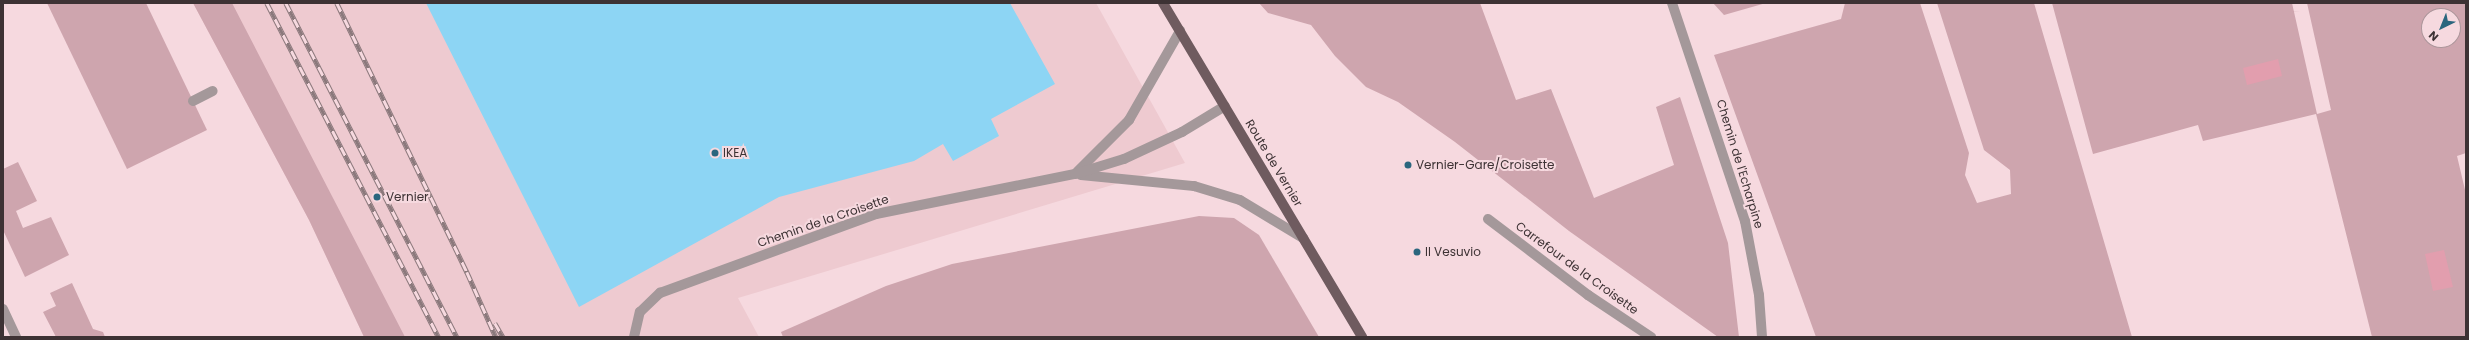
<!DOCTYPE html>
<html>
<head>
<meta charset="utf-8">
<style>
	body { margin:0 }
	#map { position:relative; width:2469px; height:340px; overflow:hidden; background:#f6d9df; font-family:Poppins,sans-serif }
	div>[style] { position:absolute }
	.built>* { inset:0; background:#eecad0 }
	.green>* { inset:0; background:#cea5ae }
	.water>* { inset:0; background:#e29eae }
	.building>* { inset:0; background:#8dd5f4 }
	.pedestrian>* { height:10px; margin:-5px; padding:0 5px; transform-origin:5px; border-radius:5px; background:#a4989a }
	.minor>* { height:10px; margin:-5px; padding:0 5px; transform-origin:5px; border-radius:5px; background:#a4989a }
	.primary>* { height:10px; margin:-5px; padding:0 5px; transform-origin:5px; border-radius:5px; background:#6f5b5f }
	.rail>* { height:4.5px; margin-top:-2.25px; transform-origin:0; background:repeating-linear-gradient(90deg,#f6d9df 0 9px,#8b797c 0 18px); box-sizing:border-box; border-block:1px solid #8b797c }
	.dots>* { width:11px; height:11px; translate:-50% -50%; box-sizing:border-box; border:2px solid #f6d9df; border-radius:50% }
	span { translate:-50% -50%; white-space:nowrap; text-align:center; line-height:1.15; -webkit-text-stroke:4px #f6d9df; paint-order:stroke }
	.poi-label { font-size:12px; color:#3d3234 }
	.left { translate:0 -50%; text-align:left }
	.street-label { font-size:12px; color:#3d3234 }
	.frame { position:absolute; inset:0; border:4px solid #3d3234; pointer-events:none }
	.north { position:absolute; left:2421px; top:8px; width:40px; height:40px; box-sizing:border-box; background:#f6d9df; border:1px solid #ac969b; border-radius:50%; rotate:223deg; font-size:11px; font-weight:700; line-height:16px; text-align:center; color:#3d3234 }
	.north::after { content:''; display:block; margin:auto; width:14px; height:18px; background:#2b667e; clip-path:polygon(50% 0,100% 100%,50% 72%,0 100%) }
</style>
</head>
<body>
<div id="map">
	<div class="built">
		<div style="clip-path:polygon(193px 3px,1096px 3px,1185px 163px,738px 298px,759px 337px,364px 337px,309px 220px)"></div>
	</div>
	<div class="green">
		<div style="clip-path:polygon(47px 3px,146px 3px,207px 130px,127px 169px)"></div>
		<div style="clip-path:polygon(193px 3px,232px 3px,405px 337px,364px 337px,309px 220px)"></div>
		<div style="clip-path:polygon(1259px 3px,1480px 3px,1516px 100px,1551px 89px,1594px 198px,1674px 165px,1656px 107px,1680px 97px,1728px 243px,1739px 337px,1718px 337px,1569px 231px,1455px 142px,1398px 102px,1366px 87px,1335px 56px,1311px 25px,1268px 13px)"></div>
		<div style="clip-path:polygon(1713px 3px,1766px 3px,1724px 15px)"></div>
		<div style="clip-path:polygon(1845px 3px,1920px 3px,1969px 153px,1965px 175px,1977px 203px,2011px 194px,2010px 170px,1984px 150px,1937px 3px,2034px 3px,2132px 337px,1816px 337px,1714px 55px,1841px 19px)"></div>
		<div style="clip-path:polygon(evenodd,2052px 3px,2292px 3px,2317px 114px,2331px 110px,2307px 3px,2466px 3px,2466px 153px,2457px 156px,2466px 194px,2466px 337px,2372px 337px,2316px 114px,2203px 141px,2198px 125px,2093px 154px,2052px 3px,2429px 16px,2453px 16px,2453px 40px,2429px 40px,2429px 16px)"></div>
		<div style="clip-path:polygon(18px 162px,37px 201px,16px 211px,23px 228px,51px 217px,69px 255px,25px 277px,3px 230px,3px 169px)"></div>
		<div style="clip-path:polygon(1199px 216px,1234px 218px,1259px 235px,1319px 337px,783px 337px,781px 332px,886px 286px,952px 264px)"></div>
		<div style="clip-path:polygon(72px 283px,93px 329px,103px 332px,105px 337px,56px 337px,43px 312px,56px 306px,50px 293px)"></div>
	</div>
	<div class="water">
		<div style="clip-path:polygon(2278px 59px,2282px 76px,2247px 85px,2243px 68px)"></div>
		<div style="clip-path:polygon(2444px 250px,2453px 287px,2433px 291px,2425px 254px)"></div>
	</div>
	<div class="building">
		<div style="clip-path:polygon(426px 3px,1010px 3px,1055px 84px,991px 119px,999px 136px,953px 161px,943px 144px,914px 161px,779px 197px,579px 307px)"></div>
	</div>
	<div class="pedestrian">
		<div style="left:193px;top:101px;width:22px;rotate:-27deg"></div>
	</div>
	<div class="minor">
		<div style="left:1672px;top:3px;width:230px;rotate:71.5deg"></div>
		<div style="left:1745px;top:221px;width:75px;rotate:79.3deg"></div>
		<div style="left:1759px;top:295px;width:42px;rotate:85.9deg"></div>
		<div style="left:1077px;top:172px;width:74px;rotate:-45deg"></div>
		<div style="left:1129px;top:120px;width:103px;rotate:-60.2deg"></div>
		<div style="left:1081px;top:175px;width:114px;rotate:5.6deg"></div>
		<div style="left:1194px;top:186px;width:48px;rotate:16.9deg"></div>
		<div style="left:1240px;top:200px;width:74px;rotate:31.1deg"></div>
		<div style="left:1488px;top:219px;width:126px;rotate:37.2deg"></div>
		<div style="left:1588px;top:295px;width:76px;rotate:33.7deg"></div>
		<div style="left:3px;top:309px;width:31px;rotate:65deg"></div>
		<div style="left:634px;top:337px;width:26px;rotate:-77deg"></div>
		<div style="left:640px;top:312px;width:28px;rotate:-44deg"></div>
		<div style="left:660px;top:293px;width:230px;rotate:-20.1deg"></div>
		<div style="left:876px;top:214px;width:203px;rotate:-11.4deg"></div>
		<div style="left:1075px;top:174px;width:51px;rotate:-17deg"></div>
		<div style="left:1124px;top:159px;width:64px;rotate:-25deg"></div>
		<div style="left:1182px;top:132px;width:50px;rotate:-31.2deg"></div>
	</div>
	<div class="primary">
		<div style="left:1163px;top:3px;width:389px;rotate:59.2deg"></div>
	</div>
	<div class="rail">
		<div style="left:267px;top:3px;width:376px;rotate:62.8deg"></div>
		<div style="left:286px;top:3px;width:375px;rotate:62.9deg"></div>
		<div style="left:337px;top:3px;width:299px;rotate:64.2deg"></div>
		<div style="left:467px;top:272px;width:71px;rotate:66deg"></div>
		<div style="left:495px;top:323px;width:16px;rotate:60deg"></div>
	</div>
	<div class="dots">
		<div style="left:715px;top:153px;background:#2b667e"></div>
		<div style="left:1408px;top:165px;background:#2b667e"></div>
		<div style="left:377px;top:197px;background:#2b667e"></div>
		<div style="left:1417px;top:252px;background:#2b667e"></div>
	</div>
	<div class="poi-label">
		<span class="left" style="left:723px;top:153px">IKEA</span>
		<span class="left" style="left:1416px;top:165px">Vernier-Gare/Croisette</span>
		<span class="left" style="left:386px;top:197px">Vernier</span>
		<span class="left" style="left:1425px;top:252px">Il Vesuvio</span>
	</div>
	<div class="street-label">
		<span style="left:1274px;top:163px;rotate:59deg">Route de Vernier</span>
		<span style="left:1740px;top:164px;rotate:73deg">Chemin de l'Echarpine</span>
		<span style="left:823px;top:221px;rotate:-19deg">Chemin de la Croisette</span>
		<span style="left:1577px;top:268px;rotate:36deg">Carrefour de la Croisette</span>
	</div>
	<div class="frame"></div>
	<div class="north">N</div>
</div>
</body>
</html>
